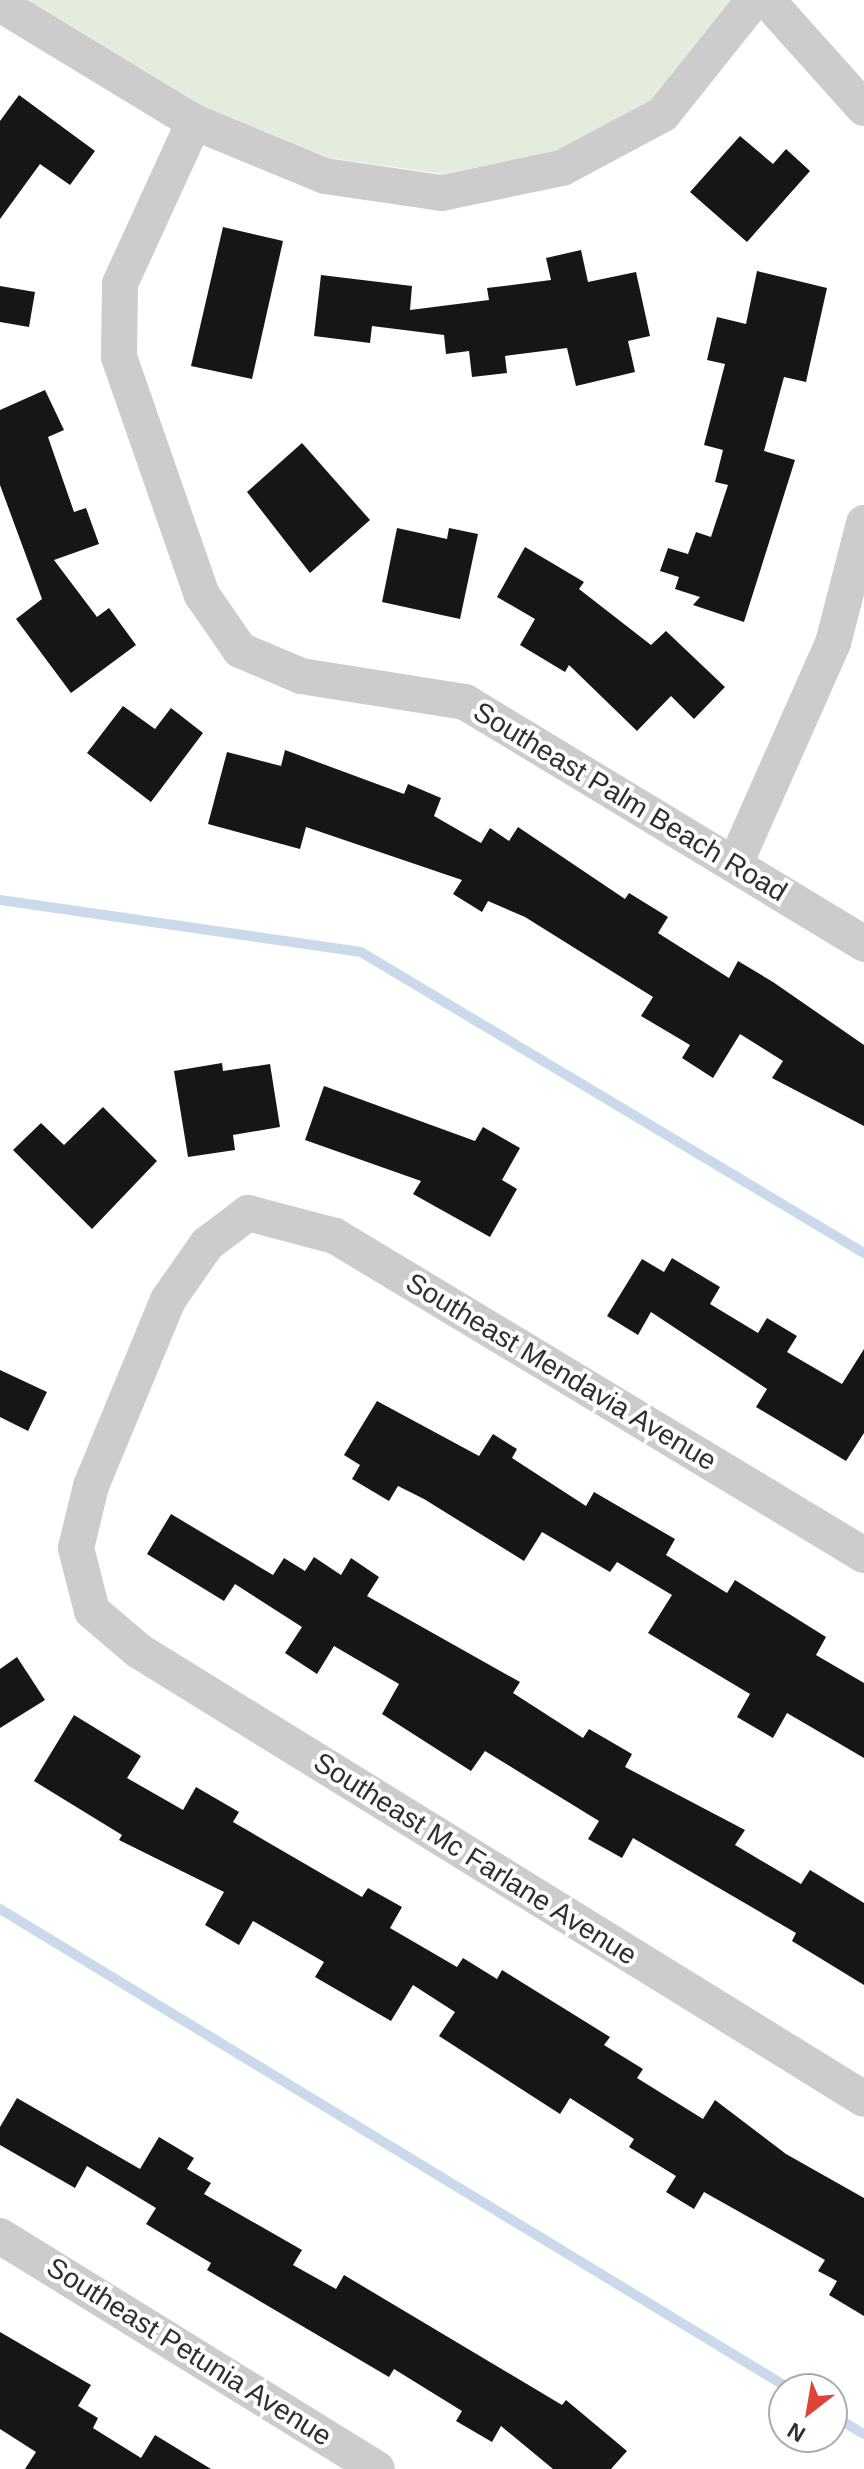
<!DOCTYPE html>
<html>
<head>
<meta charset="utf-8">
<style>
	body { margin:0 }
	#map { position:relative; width:864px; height:2469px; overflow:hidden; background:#fff; font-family:Arial,sans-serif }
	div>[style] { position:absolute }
	.green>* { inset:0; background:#e4ecde }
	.stream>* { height:10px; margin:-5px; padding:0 5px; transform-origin:5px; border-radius:5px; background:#cbdaeb }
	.building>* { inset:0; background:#161616 }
	.street>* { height:36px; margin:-18px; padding:0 18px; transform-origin:18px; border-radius:18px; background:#ccc }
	span { translate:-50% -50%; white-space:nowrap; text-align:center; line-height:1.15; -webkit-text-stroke:8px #fff; paint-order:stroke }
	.street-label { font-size:28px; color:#2f2f2f }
	.north { position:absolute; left:768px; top:2373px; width:80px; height:80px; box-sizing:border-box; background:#fff; border:2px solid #acacac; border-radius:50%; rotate:211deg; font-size:22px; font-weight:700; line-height:32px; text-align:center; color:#2f2f2f }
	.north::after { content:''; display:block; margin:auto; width:28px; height:36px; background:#de443a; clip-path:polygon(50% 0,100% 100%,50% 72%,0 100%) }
</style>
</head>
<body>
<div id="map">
	<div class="green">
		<div style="clip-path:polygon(29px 0,732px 0,653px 99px,558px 151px,443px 174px,330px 158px,203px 106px)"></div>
	</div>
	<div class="stream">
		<div style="left:0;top:900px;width:365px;rotate:8.2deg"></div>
		<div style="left:361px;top:952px;width:586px;rotate:30.9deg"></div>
		<div style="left:0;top:1909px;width:924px;rotate:31.28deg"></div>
		<div style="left:832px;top:2415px;width:37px;rotate:31deg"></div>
	</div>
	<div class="building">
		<div style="clip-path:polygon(19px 95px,95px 151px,70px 185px,40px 164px,0 219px,0 121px)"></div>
		<div style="clip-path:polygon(740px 136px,773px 164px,786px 149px,810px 171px,747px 242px,690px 192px)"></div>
		<div style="clip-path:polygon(223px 227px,283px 241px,252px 379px,191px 366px)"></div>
		<div style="clip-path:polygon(581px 250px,588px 282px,636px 272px,650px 336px,628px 341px,635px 372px,576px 386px,567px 348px,505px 356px,507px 373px,472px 377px,469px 351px,446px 354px,444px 335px,372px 326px,370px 343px,314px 336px,321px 275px,412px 286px,410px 310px,489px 300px,487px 288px,551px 280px,546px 258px)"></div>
		<div style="clip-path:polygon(757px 271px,827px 288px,806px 382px,784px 377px,764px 451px,795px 460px,744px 622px,693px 605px,700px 597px,675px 589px,679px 577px,660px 571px,668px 548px,688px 554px,696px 532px,711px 537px,728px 485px,715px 482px,723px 450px,704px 445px,725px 364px,707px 360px,717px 317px,746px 324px)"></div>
		<div style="clip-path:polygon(0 286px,35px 292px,29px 327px,0 322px)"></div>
		<div style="clip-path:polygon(45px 390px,64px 430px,48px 437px,74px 512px,86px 508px,99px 544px,54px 560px,97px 617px,109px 608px,136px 645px,71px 693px,16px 619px,42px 599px,0 485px,0 410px)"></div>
		<div style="clip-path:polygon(302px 443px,370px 520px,310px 573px,247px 492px)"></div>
		<div style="clip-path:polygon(397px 528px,447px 539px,449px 528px,478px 534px,460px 619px,382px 602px)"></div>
		<div style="clip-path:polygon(525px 547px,584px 582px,579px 589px,651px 645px,666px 631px,725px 687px,694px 719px,671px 696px,637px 731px,569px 665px,565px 672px,520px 645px,535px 619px,497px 597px)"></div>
		<div style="clip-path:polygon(123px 706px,155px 729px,171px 708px,203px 733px,151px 802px,87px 753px)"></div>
		<div style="clip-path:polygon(285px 750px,404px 794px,408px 784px,441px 798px,434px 816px,481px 843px,490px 828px,509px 841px,518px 827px,625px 899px,629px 893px,668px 917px,658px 933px,729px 978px,738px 961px,773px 982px,864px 1045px,864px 1126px,772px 1078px,783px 1061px,740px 1034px,713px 1078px,682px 1058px,690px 1045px,641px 1016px,653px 997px,525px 917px,488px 901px,482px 912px,453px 894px,462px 880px,306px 827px,300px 849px,208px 824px,227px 752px,281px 766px)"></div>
		<div style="clip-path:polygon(222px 1063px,223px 1071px,270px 1064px,280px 1127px,233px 1135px,235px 1150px,188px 1157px,174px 1071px)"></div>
		<div style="clip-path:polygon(324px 1086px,475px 1141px,483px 1127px,520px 1148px,502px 1180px,517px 1189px,490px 1237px,413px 1194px,421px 1181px,305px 1140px)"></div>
		<div style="clip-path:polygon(103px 1107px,157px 1161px,92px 1229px,13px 1150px,41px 1123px,64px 1145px)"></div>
		<div style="clip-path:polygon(672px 1258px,720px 1287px,710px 1304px,758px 1333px,767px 1318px,797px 1336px,787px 1352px,842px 1384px,864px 1349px,864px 1433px,846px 1461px,756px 1407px,767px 1389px,651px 1312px,638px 1335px,607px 1316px,642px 1259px,664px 1272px)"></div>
		<div style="clip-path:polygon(0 1370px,47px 1392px,28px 1431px,0 1417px)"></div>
		<div style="clip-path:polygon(377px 1401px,479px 1456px,493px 1434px,517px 1449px,512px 1458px,586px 1506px,594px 1492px,675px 1539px,666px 1555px,727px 1593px,735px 1580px,826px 1637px,816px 1655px,864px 1683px,864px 1758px,787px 1713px,773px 1738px,737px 1717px,750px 1694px,648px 1633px,672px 1595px,617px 1562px,610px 1572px,542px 1532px,524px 1561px,424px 1499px,398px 1486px,389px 1501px,352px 1479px,360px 1465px,344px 1455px)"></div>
		<div style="clip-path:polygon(171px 1514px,273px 1575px,284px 1558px,305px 1571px,314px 1557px,341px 1575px,351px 1558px,379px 1577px,367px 1596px,520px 1682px,513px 1693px,583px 1738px,589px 1729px,632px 1754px,625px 1767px,745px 1830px,735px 1845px,801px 1884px,810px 1870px,864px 1903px,864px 1985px,792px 1941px,796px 1933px,633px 1838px,622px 1858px,588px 1839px,599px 1821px,485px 1751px,471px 1771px,382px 1714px,399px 1684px,334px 1646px,317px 1674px,285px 1653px,302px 1627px,235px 1584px,224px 1601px,147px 1554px)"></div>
		<div style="clip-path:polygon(17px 1657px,45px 1700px,0 1728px,0 1669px)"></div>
		<div style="clip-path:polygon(74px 1715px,141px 1756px,127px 1778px,183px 1810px,196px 1787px,239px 1812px,233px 1822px,362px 1897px,368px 1888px,402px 1907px,390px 1928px,457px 1967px,463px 1958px,497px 1979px,502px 1970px,610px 2037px,604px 2045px,643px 2069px,637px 2078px,703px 2119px,715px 2100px,786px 2154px,864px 2198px,864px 2316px,829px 2295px,837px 2281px,818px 2271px,825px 2260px,704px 2192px,694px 2209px,666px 2192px,676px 2176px,629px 2147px,634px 2139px,570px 2098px,560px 2114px,439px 2036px,455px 2012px,413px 1985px,391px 2021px,315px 1977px,324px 1962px,253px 1921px,239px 1945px,205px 1925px,224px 1892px,119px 1840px,122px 1835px,34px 1781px)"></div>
		<div style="clip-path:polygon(17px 2098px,140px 2169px,159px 2137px,194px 2158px,187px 2169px,211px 2183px,204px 2194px,302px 2250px,293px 2265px,336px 2289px,344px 2275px,562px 2405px,566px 2400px,627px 2451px,611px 2469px,553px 2469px,501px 2426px,492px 2442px,456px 2421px,462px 2411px,394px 2369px,389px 2377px,207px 2270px,211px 2263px,146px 2224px,156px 2208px,87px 2166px,75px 2188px,0 2145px,0 2127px)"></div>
		<div style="clip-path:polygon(0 2332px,91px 2385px,78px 2406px,98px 2418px,93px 2428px,141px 2458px,155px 2435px,211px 2469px,25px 2469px,36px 2452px,0 2429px)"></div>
	</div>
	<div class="street">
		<div style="left:767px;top:0;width:145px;rotate:48.1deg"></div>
		<div style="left:0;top:4px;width:227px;rotate:31.3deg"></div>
		<div style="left:194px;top:122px;width:142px;rotate:22.4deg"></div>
		<div style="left:325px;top:176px;width:118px;rotate:8.3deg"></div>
		<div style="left:442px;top:193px;width:123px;rotate:-11.8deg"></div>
		<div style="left:562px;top:168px;width:115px;rotate:-28.1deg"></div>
		<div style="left:663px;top:114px;width:146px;rotate:-51.4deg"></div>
		<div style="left:194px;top:122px;width:178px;rotate:114.6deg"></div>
		<div style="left:120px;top:284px;width:73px;rotate:90.8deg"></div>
		<div style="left:119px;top:357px;width:252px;rotate:70.8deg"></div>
		<div style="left:202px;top:595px;width:67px;rotate:55.4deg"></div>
		<div style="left:240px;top:650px;width:66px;rotate:23.1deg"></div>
		<div style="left:301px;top:676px;width:166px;rotate:9deg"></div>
		<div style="left:465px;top:702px;width:467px;rotate:31.2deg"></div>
		<div style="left:735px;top:864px;width:242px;rotate:-66.1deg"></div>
		<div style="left:833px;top:643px;width:124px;rotate:-75.5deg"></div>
		<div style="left:864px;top:1555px;width:618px;rotate:-148.91deg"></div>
		<div style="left:335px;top:1236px;width:90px;rotate:-165.2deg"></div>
		<div style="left:248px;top:1213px;width:51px;rotate:142.9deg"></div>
		<div style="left:207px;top:1244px;width:68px;rotate:124.9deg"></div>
		<div style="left:168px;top:1300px;width:201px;rotate:112.5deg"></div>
		<div style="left:91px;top:1486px;width:64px;rotate:103.6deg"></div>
		<div style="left:76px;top:1548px;width:65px;rotate:75.7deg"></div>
		<div style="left:92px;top:1611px;width:62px;rotate:40.4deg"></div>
		<div style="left:139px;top:1651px;width:852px;rotate:31.71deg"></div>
		<div style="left:0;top:2236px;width:443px;rotate:31.7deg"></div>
	</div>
	<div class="street-label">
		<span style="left:630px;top:802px;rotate:31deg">Southeast Palm Beach Road</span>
		<span style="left:561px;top:1372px;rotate:31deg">Southeast Mendavia Avenue</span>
		<span style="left:475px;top:1859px;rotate:32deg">Southeast Mc Farlane Avenue</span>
		<span style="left:189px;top:2352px;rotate:32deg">Southeast Petunia Avenue</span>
	</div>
	<div class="north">N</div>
</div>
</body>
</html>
